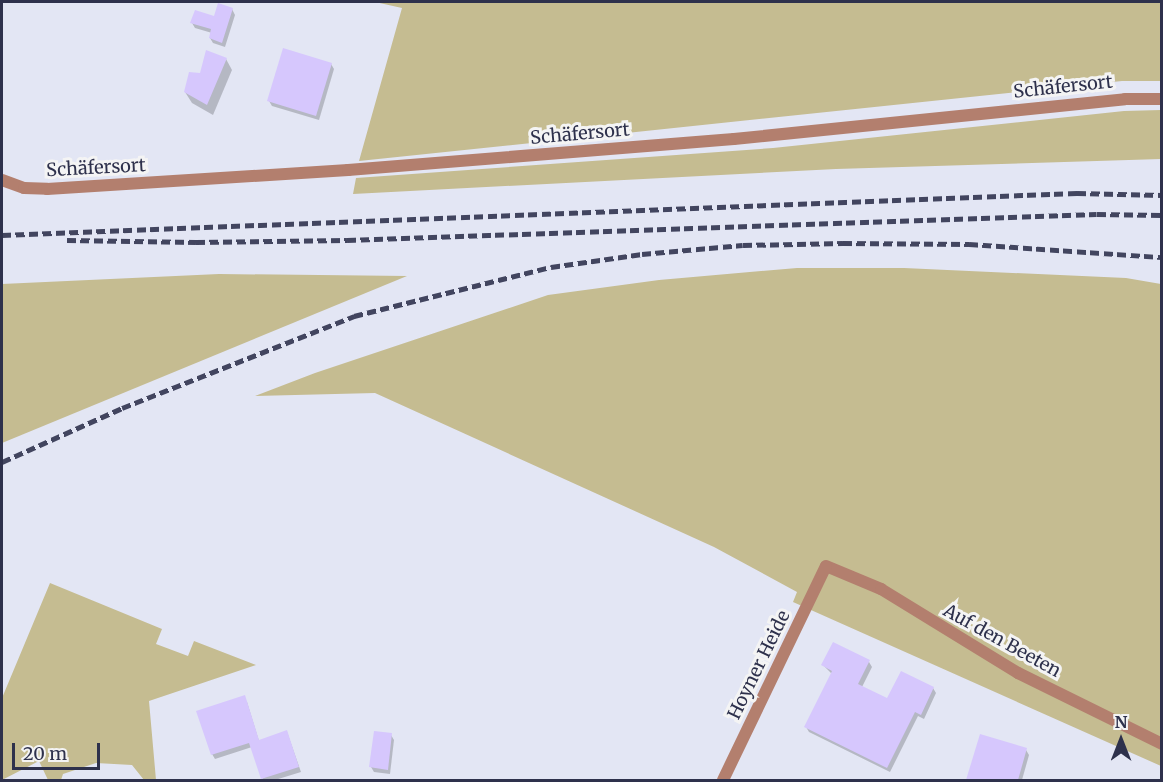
<!DOCTYPE html>
<html>
<head>
<meta charset="utf-8">
<style>
	body { margin:0 }
	#map { position:relative; width:1163px; height:782px; overflow:hidden; background:#e3e6f4; font-family:Merriweather,serif }
	div>[style] { position:absolute }
	.green>* { inset:0; background:#c5bc91 }
	.shadow>* { inset:0; background:#0003 }
	.building>* { inset:0; background:#d6c7fd }
	.service>* { height:12px; margin:-6px; padding:0 6px; transform-origin:6px; border-radius:6px; background:#b37f6e }
	.minor>* { height:12px; margin:-6px; padding:0 6px; transform-origin:6px; border-radius:6px; background:#b37f6e }
	.rail>* { height:4.5px; margin-top:-2.25px; transform-origin:0; background:repeating-linear-gradient(90deg,#42455f 0 9px,transparent 0 13.5px) }
	span { translate:-50% -50%; white-space:nowrap; text-align:center; line-height:1.15; -webkit-text-stroke:6px #f4f4f4; paint-order:stroke }
	.street-label { font-size:18px; color:#2e314c }
	.frame { position:absolute; inset:0; border:3px solid #2e314c; pointer-events:none }
	.north { position:absolute; left:1091px; top:710px; width:60px; height:60px; -webkit-text-stroke:4px #f4f4f4; paint-order:stroke; rotate:0deg; font-size:16px; font-weight:700; line-height:24px; text-align:center; color:#2e314c }
	.north::after { content:''; display:block; margin:auto; width:21px; height:27px; background:#2e314c; clip-path:polygon(50% 0,100% 100%,50% 72%,0 100%) }
	.scale { position:absolute; left:12px; top:743px; width:88px; height:27px; box-sizing:border-box; border:3px solid #2e314c; border-top:0; padding-left:8px; font-size:18px; line-height:21px; white-space:nowrap; color:#2e314c; -webkit-text-stroke:4px #f4f4f4; paint-order:stroke }
</style>
</head>
<body>
<div id="map">
	<div class="green">
		<div style="clip-path:polygon(375px 2px,1161px 2px,1161px 81px,1122px 81px,359px 161px,402px 8px)"></div>
		<div style="clip-path:polygon(1161px 110px,1161px 159px,836px 169px,353px 194px,356px 178px,773px 148px,1124px 111px)"></div>
		<div style="clip-path:polygon(797px 268px,904px 268px,1126px 278px,1161px 284px,1161px 766px,793px 602px,797px 592px,714px 547px,375px 393px,255px 396px,315px 373px,548px 295px,659px 280px)"></div>
		<div style="clip-path:polygon(219px 274px,407px 276px,2px 443px,2px 284px)"></div>
		<div style="clip-path:polygon(50px 583px,162px 629px,156px 644px,188px 656px,194px 641px,256px 665px,149px 701px,156px 780px,144px 780px,132px 765px,96px 763px,63px 774px,61px 780px,48px 780px,39px 761px,2px 780px,2px 698px)"></div>
	</div>
	<div class="shadow">
		<div style="clip-path:polygon(232px 9px,235px 15px,225px 47px,213px 43px,210px 38px,212px 33px,195px 28px,192px 23px,215px 18px)"></div>
		<div style="clip-path:polygon(226px 59px,232px 70px,213px 115px,192px 103px,185px 92px,201px 75px)"></div>
		<div style="clip-path:polygon(331px 64px,334px 69px,319px 120px,272px 106px,269px 101px)"></div>
		<div style="clip-path:polygon(869px 662px,872px 667px,862px 687px,888px 700px,933px 688px,936px 693px,924px 719px,918px 716px,890px 772px,809px 732px,806px 727px,832px 674px,823px 665px)"></div>
		<div style="clip-path:polygon(247px 702px,259px 741px,287px 732px,301px 772px,275px 780px,263px 780px,252px 747px,215px 759px,212px 754px)"></div>
		<div style="clip-path:polygon(391px 735px,394px 740px,390px 774px,374px 772px,371px 767px)"></div>
		<div style="clip-path:polygon(981px 736px,1026px 750px,1029px 755px,1022px 780px,968px 780px)"></div>
	</div>
	<div class="building">
		<div style="clip-path:polygon(218px 3px,233px 8px,222px 43px,209px 38px,211px 29px,190px 23px,195px 10px,214px 16px)"></div>
		<div style="clip-path:polygon(283px 48px,332px 63px,316px 116px,267px 101px)"></div>
		<div style="clip-path:polygon(206px 50px,227px 58px,207px 105px,184px 92px,189px 72px,200px 73px)"></div>
		<div style="clip-path:polygon(833px 642px,870px 660px,858px 684px,887px 698px,901px 671px,934px 687px,921px 715px,915px 712px,887px 768px,804px 727px,832px 671px,821px 665px)"></div>
		<div style="clip-path:polygon(245px 695px,259px 740px,287px 730px,299px 767px,261px 779px,249px 743px,211px 755px,196px 711px)"></div>
		<div style="clip-path:polygon(374px 731px,392px 733px,388px 770px,369px 767px)"></div>
		<div style="clip-path:polygon(980px 734px,1027px 748px,1018px 780px,966px 780px)"></div>
	</div>
	<div class="service">
		<div style="left:826px;top:566px;width:60px;rotate:22.7deg"></div>
		<div style="left:881px;top:589px;width:161px;rotate:31.5deg"></div>
		<div style="left:1018px;top:673px;width:161px;rotate:26.2deg"></div>
	</div>
	<div class="minor">
		<div style="left:2px;top:180px;width:23px;rotate:20deg"></div>
		<div style="left:24px;top:188px;width:23px;rotate:2deg"></div>
		<div style="left:47px;top:189px;width:302px;rotate:-3.6deg"></div>
		<div style="left:348px;top:170px;width:387px;rotate:-4.6deg"></div>
		<div style="left:734px;top:139px;width:393px;rotate:-5.8deg"></div>
		<div style="left:1125px;top:99px;width:37px"></div>
		<div style="left:723px;top:780px;width:237px;rotate:-64.3deg"></div>
	</div>
	<div class="rail">
		<div style="left:2px;top:235px;width:1076px;rotate:-2.24deg"></div>
		<div style="left:1077px;top:193px;width:85px;rotate:1.3deg"></div>
		<div style="left:67px;top:240px;width:129px;rotate:0.9deg"></div>
		<div style="left:196px;top:242px;width:151px;rotate:-0.8deg"></div>
		<div style="left:347px;top:240px;width:750px;rotate:-1.99deg"></div>
		<div style="left:1097px;top:214px;width:65px;rotate:0.9deg"></div>
		<div style="left:2px;top:462px;width:132px;rotate:-24.2deg"></div>
		<div style="left:122px;top:408px;width:250px;rotate:-21.6deg"></div>
		<div style="left:354px;top:316px;width:203px;rotate:-14deg"></div>
		<div style="left:551px;top:267px;width:92px;rotate:-8.1deg"></div>
		<div style="left:642px;top:254px;width:101px;rotate:-5.1deg"></div>
		<div style="left:743px;top:245px;width:100px;rotate:-1.1deg"></div>
		<div style="left:843px;top:243px;width:126px;rotate:0.5deg"></div>
		<div style="left:969px;top:244px;width:193px;rotate:3.9deg"></div>
	</div>
	<div class="street-label">
		<span style="left:1063px;top:87px;rotate:-6deg">Schäfersort</span>
		<span style="left:580px;top:134px;rotate:-5deg">Schäfersort</span>
		<span style="left:96px;top:168px;rotate:-3deg">Schäfersort</span>
		<span style="left:1002px;top:641px;rotate:29deg">Auf den Beeten</span>
		<span style="left:759px;top:665px;rotate:-64deg">Hoyner Heide</span>
	</div>
	<div class="frame"></div>
	<div class="north">N</div>
	<div class="scale">20 m</div>
</div>
</body>
</html>
